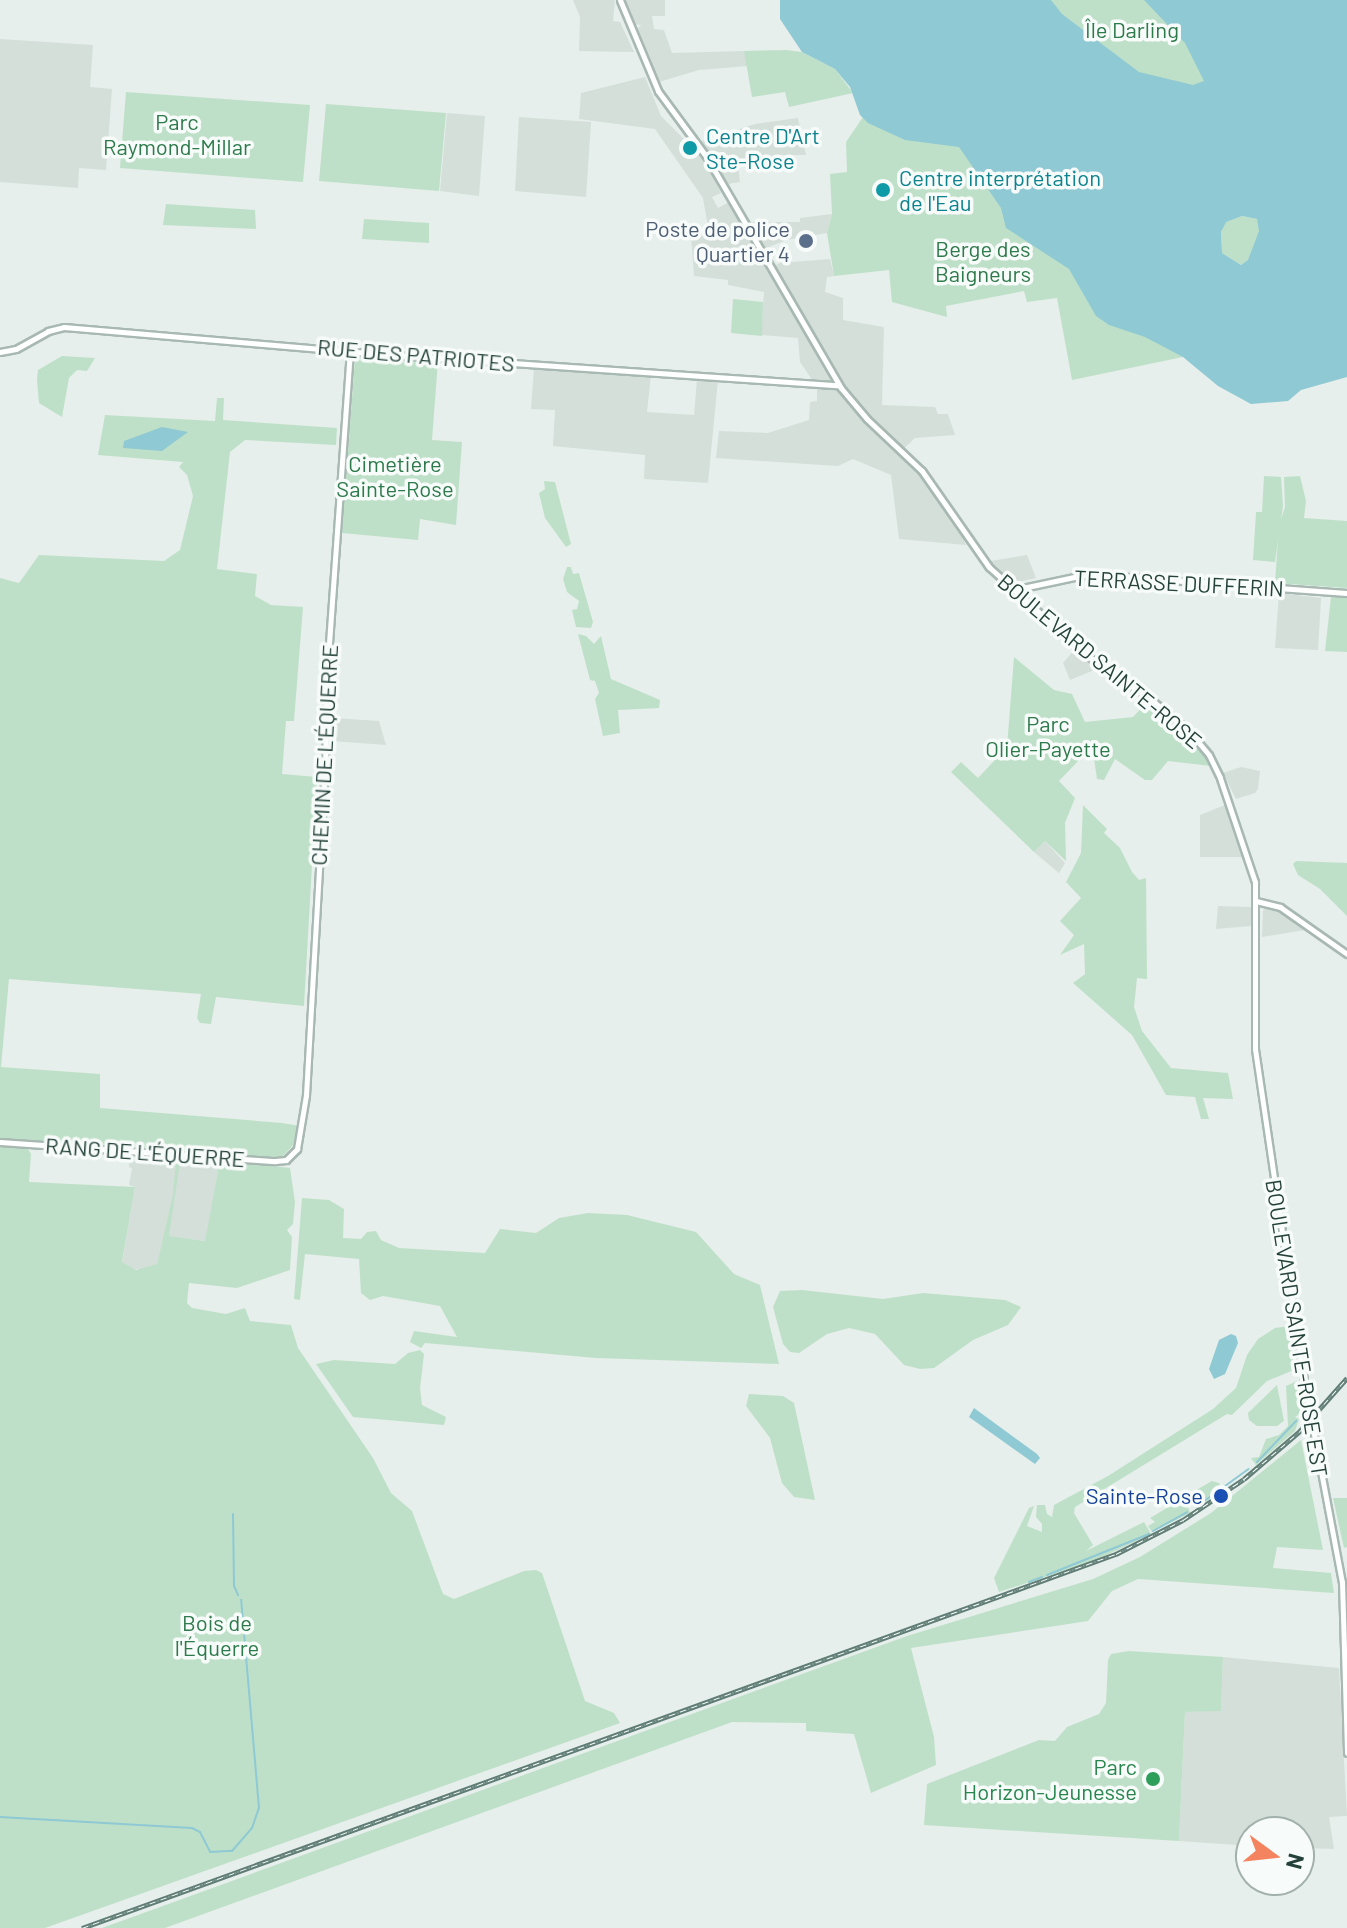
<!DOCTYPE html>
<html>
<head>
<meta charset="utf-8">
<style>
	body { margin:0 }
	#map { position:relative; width:1347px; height:1928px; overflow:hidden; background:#e6efeb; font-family:Barlow,sans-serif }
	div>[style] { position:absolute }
	.built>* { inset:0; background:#d4dfda }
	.green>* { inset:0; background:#bfe0c8 }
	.water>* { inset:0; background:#8ec9d4 }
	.stream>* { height:2px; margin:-1px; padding:0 1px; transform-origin:1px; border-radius:1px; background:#8ec9d4 }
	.roads { filter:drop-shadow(2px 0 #a8b8b2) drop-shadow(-2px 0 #a8b8b2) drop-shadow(0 2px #a8b8b2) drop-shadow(0 -2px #a8b8b2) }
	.minor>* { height:5px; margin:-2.5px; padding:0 2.5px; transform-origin:2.5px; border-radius:2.5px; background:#fff }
	.rail>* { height:5px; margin-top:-2.5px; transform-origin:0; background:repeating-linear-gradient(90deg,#f7fbf9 0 6px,#5f7d75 0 12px); box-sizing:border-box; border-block:2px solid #5f7d75 }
	.dots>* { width:22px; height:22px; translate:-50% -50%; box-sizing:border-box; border:4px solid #f7fbf9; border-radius:50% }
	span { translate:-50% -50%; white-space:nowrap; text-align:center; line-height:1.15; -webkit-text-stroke:7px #f7fbf9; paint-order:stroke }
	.park-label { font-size:22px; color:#2d7a4b }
	.culture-label { font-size:22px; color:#0d838f }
	.left { translate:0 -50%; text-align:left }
	.service-label { font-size:22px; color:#4e5e75 }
	.right { translate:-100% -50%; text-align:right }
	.street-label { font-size:22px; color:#24423a }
	.transit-label { font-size:22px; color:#164399 }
	.leisure-label { font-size:22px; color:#27864d }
	.north { position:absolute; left:1235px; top:1816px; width:80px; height:80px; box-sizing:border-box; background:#f7fbf9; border:2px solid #a3b1ad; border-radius:50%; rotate:105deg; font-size:22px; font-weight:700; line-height:32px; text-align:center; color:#24423a }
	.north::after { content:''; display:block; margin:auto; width:28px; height:36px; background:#f4845f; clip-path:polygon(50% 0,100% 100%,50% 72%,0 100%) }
</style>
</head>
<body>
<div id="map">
	<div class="built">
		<div style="clip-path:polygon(573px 0,615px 0,613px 21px,620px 22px,634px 52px,579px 51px,580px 17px)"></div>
		<div style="clip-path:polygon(625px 0,665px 0,665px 16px,652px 16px,654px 29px,664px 30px,672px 53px,744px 51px,749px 66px,699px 70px,659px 82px,635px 31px,641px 25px,632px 24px)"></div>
		<div style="clip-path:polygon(0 39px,93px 45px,90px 87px,112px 89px,106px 170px,79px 168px,78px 188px,0 182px)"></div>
		<div style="clip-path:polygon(645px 77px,661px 116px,697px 152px,714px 179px,721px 193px,712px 197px,718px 208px,729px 202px,742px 227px,751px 222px,800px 222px,800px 218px,832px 214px,827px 233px,786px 240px,757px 252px,768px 269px,780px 263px,830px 259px,834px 276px,827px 277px,825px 292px,843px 298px,843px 320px,884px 327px,882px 405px,935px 407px,938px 414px,948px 414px,955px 435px,915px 438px,898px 454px,929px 482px,955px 520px,966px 545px,899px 539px,891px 475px,853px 459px,838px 466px,716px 458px,719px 431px,768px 433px,809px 420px,810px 402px,817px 401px,817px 387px,800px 362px,798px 338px,761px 335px,764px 292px,728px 285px,728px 280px,694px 276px,691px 235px,709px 233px,703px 198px,655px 129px,579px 119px,581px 93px)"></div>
		<div style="clip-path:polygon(447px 113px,485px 116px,479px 196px,440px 191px)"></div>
		<div style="clip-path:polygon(519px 117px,591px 122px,586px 197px,515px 191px)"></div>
		<div style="clip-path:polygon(798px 118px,806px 155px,778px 155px,738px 166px,740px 182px,728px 184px,702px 141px,755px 124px)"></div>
		<div style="clip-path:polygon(534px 367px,651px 375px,647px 412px,694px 415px,697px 379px,718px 380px,708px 483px,644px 479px,645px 455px,553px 446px,555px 410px,531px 409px)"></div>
		<div style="clip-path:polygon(1027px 555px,1036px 578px,1013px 583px,991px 561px)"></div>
		<div style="clip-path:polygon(1279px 593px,1321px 598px,1318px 650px,1275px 648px)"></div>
		<div style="clip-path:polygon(1074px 650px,1085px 658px,1099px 668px,1070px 680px,1063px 663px)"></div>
		<div style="clip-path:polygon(333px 718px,379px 721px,386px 745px,332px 741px)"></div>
		<div style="clip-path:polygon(1241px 767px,1260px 771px,1258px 789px,1255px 793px,1236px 799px,1223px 773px)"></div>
		<div style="clip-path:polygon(1225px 805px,1244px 857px,1200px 857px,1200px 815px)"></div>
		<div style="clip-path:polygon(1045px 841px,1065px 863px,1059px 873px,1034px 852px)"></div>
		<div style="clip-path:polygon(1218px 906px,1251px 907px,1251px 926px,1216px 929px)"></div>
		<div style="clip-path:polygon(1268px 907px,1285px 915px,1305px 930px,1262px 937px,1263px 910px)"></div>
		<div style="clip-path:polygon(129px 1153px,220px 1160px,206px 1241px,164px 1236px,157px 1264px,149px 1269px,131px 1269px,122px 1263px,135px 1187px,129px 1185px,132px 1168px,129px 1167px)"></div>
		<div style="clip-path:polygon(1223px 1657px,1339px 1668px,1347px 1816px,1329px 1817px,1334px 1849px,1299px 1848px,1299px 1832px,1251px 1832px,1251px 1846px,1179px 1841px,1185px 1712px,1221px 1710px)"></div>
	</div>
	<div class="green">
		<div style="clip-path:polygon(1043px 0,1155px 0,1183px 29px,1214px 84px,1196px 95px,1157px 87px)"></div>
		<div style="clip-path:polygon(786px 50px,802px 52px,835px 69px,853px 93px,789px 107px,785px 92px,752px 97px,744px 51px)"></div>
		<div style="clip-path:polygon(126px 92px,310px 105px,303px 182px,120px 168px)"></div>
		<div style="clip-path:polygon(326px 104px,446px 113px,439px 191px,319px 181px)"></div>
		<div style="clip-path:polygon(863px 117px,960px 143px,1183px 357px,1072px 380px,1057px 298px,1027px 302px,1024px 291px,946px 306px,947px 317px,892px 302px,889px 270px,834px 276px,827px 233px,832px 214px,830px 174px,847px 172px,846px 142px)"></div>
		<div style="clip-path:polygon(166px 204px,255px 210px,256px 229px,163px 225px)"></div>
		<div style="clip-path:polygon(1242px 216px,1257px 219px,1280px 244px,1241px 265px,1222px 253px,1221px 232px,1225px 222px)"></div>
		<div style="clip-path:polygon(364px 219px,429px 223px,429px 243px,362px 239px)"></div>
		<div style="clip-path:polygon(733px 299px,763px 302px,762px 336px,731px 333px)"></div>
		<div style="clip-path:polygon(360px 355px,438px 361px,432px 440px,462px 442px,456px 525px,420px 519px,418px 540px,342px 533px,355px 358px)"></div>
		<div style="clip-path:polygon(62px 356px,95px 358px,87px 371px,77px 370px,69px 378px,62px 417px,39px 403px,37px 380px,38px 370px)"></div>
		<div style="clip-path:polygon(217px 398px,224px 398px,223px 420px,337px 428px,336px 445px,245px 440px,230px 452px,217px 569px,257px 574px,255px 596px,271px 605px,303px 607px,294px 721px,286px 721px,282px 774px,317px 777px,304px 1006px,216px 997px,211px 1024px,200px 1023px,197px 1018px,201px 994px,9px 979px,1px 1067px,100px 1074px,100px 1108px,282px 1123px,300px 1126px,297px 1141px,283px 1156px,271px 1158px,0 1139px,0 578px,19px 583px,39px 555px,164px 561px,180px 550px,193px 496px,187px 475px,179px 467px,183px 462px,98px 455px,105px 415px,215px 421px)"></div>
		<div style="clip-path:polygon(1264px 476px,1281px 477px,1283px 506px,1275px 562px,1253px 560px,1256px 512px,1262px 512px)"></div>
		<div style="clip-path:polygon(1300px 476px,1306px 501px,1304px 518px,1347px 521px,1347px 588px,1275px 583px,1279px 525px,1285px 507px,1284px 477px)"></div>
		<div style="clip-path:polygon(544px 481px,555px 482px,571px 544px,566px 547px,545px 518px,539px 493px,545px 489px)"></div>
		<div style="clip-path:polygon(567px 567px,571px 567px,573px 574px,579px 573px,593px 622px,591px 628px,576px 627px,572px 610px,577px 609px,579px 601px,567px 592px,563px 579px)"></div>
		<div style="clip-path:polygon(1331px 597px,1347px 598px,1347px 652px,1325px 651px)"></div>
		<div style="clip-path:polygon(578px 634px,586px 636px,594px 644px,601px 636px,611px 679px,660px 700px,659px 708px,618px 710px,620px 733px,603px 736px,595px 699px,599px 693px,595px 681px,590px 680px)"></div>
		<div style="clip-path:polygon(1014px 657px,1054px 690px,1072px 694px,1085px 722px,1133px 717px,1148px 701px,1191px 738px,1211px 766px,1168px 761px,1152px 780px,1145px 780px,1115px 759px,1104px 780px,1097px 779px,1094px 758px,1083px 756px,1059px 781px,1075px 798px,1065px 823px,1066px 861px,1045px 841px,1034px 852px,951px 772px,961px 762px,978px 778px,1007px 747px)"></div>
		<div style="clip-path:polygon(1083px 805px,1107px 829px,1104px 833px,1120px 848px,1132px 872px,1139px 880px,1146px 878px,1147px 979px,1137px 978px,1134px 1007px,1142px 1031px,1171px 1068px,1228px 1073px,1233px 1099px,1203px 1098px,1209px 1119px,1201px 1119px,1195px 1097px,1166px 1095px,1132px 1035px,1073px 983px,1085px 974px,1084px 944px,1060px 955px,1074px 935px,1060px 921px,1081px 898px,1066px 882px,1081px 853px)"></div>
		<div style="clip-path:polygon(1296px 861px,1347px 863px,1347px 916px,1320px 889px,1298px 875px,1293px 864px)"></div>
		<div style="clip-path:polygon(0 1145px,27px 1147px,31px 1154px,29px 1182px,135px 1187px,122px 1262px,136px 1270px,157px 1264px,173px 1195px,176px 1160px,180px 1162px,169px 1236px,205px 1241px,220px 1160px,290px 1168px,295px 1202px,293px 1224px,287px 1230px,292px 1237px,290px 1270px,237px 1288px,189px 1283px,187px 1303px,192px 1308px,226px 1314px,245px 1308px,250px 1321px,291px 1325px,298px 1348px,373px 1458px,391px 1493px,412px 1511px,443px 1594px,454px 1599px,524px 1571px,536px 1570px,542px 1573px,585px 1701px,614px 1713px,620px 1723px,45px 1928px,0 1928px)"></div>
		<div style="clip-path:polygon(302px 1198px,329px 1200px,344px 1209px,343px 1238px,361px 1239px,367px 1232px,376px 1231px,381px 1240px,399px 1248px,485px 1253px,500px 1229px,536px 1233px,559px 1218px,588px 1213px,627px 1215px,696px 1232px,734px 1274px,760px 1285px,779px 1364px,596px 1358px,425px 1343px,421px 1348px,410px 1342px,414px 1331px,457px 1337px,440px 1306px,383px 1296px,370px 1300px,361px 1293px,359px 1259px,305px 1254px,300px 1300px,294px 1299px)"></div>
		<div style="clip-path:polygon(802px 1290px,883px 1299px,923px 1293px,1005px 1300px,1021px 1307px,1008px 1325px,973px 1340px,934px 1368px,920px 1369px,904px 1365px,875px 1334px,849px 1328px,827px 1334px,799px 1353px,790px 1352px,783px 1344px,773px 1307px,780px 1291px)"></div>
		<div style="clip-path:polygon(1290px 1326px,1294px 1370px,1267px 1381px,1232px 1415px,1227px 1414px,1075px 1507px,1074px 1513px,1093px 1545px,1086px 1551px,1144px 1522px,1151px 1534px,1094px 1561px,999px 1592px,994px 1578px,1029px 1508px,1034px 1506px,1027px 1526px,1042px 1532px,1042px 1524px,1036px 1517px,1037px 1505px,1045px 1505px,1047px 1514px,1052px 1517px,1054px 1505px,1108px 1476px,1213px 1409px,1236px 1388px,1247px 1355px,1258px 1339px,1275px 1328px)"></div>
		<div style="clip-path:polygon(420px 1350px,424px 1354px,420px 1388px,422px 1405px,446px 1417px,444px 1425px,353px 1417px,316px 1364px,334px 1360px,395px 1364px,408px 1353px)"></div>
		<div style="clip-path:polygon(1297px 1381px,1304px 1411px,1295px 1417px,1299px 1419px,1295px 1431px,1256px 1465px,1251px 1458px,1259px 1457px,1266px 1439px,1279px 1435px,1288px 1426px,1286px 1386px)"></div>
		<div style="clip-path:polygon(1277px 1385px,1284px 1421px,1277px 1426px,1257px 1426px,1249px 1420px,1248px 1413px)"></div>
		<div style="clip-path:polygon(749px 1394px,783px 1396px,794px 1403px,815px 1500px,794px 1497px,782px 1483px,770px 1438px,746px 1406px)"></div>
		<div style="clip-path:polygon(1301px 1440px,1323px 1550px,1277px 1547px,1273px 1568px,1331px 1573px,1334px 1593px,1138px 1579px,1112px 1591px,1088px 1621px,911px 1648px,934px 1737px,936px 1765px,871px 1793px,854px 1734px,806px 1731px,806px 1723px,732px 1722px,165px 1928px,102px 1928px,907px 1636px,1093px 1579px,1140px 1557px,1211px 1513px)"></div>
		<div style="clip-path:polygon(1212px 1481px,1219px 1483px,1222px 1490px,1197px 1508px,1193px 1507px,1189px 1501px,1194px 1498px,1191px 1493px)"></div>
		<div style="clip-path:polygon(1185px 1497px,1190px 1513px,1152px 1532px,1148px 1526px,1155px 1522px,1150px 1518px)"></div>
		<div style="clip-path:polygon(1333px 1498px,1347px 1498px,1347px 1547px,1344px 1548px)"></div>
		<div style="clip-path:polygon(1129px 1651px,1223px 1657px,1221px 1711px,1185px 1712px,1179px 1841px,924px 1825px,927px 1784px,1039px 1740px,1055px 1741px,1067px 1727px,1099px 1714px,1106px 1703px,1108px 1660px,1111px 1654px)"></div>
	</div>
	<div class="water">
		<div style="clip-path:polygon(evenodd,780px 0,1051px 0,1062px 14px,1139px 72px,1193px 85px,1204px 81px,1185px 43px,1144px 0,1347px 0,1347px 377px,1301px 390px,1288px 401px,1251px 404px,1218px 386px,1183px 357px,1145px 337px,1109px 325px,1096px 316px,1069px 269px,1006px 228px,1001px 208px,959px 147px,905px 140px,868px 123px,860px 115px,850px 87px,835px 69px,802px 52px,780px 19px,780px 0,1242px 216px,1257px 219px,1259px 231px,1248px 260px,1241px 265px,1222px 253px,1221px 232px,1226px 222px,1242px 216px)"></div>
		<div style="clip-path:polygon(162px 427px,188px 432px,162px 451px,123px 448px,124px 441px)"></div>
		<div style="clip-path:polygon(1231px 1334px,1236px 1336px,1238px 1343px,1225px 1374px,1214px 1379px,1209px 1369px,1219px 1340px)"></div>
		<div style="clip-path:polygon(974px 1408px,1037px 1454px,1040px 1458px,1035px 1464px,969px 1417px)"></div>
	</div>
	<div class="stream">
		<div style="left:1257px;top:1462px;width:57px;rotate:-46.4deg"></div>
		<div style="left:1225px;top:1486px;width:29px;rotate:-36deg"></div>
		<div style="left:1196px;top:1506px;width:27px;rotate:-33deg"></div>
		<div style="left:233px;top:1514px;width:72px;rotate:89.2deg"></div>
		<div style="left:234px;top:1586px;width:10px;rotate:66deg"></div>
		<div style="left:1153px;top:1531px;width:39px;rotate:-29deg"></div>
		<div style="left:1047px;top:1575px;width:110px;rotate:-21.9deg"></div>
		<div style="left:1029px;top:1582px;width:14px;rotate:-21deg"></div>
		<div style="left:0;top:1817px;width:192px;rotate:3.3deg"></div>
		<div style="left:192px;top:1828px;width:9px;rotate:27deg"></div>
		<div style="left:200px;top:1832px;width:22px;rotate:63deg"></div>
		<div style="left:210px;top:1852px;width:22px;rotate:-3deg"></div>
		<div style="left:232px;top:1851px;width:30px;rotate:-49deg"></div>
		<div style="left:252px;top:1828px;width:21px;rotate:-71deg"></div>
		<div style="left:259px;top:1808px;width:209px;rotate:-94.9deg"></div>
	</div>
	<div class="roads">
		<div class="minor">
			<div style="left:620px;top:0;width:99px;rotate:67.3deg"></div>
			<div style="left:658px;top:91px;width:81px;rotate:53.6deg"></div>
			<div style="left:706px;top:156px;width:268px;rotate:59.8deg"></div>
			<div style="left:841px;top:388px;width:40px;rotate:50deg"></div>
			<div style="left:867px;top:419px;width:76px;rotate:43.4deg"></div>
			<div style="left:922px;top:471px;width:117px;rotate:55.1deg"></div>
			<div style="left:989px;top:567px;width:130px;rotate:42.2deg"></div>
			<div style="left:1085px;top:654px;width:78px;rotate:34.5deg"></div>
			<div style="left:1149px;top:698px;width:52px;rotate:39.5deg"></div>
			<div style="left:1189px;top:731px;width:31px;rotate:50deg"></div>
			<div style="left:1209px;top:755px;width:25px;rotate:64deg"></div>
			<div style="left:1220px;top:778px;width:110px;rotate:71.4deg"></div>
			<div style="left:1255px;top:882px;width:167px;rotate:90deg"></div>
			<div style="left:1255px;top:1049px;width:331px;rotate:81.6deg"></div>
			<div style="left:1303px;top:1376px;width:210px;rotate:79.3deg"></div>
			<div style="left:1342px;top:1582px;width:171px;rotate:88.3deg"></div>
			<div style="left:0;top:352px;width:16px;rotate:-11deg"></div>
			<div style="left:16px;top:349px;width:37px;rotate:-29deg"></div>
			<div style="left:48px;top:331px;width:16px;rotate:-14deg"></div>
			<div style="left:64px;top:327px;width:317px;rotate:4.9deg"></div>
			<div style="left:380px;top:354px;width:459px;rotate:3.9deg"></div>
			<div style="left:1013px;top:590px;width:77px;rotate:-12deg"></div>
			<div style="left:1088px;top:574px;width:260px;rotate:4.2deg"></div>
			<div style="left:1256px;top:901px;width:25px;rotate:14deg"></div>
			<div style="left:1280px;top:907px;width:82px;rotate:35deg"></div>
			<div style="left:0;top:1142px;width:276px;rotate:4deg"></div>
			<div style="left:275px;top:1161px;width:11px;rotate:-5deg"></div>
			<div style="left:286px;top:1160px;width:16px;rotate:-45deg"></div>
			<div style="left:297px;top:1149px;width:55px;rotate:-80.5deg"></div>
			<div style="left:306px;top:1095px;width:326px;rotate:-86.7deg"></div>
			<div style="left:325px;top:770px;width:99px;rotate:-88.8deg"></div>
			<div style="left:327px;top:671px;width:323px;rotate:-85.9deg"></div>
		</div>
	</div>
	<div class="rail">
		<div style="left:82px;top:1928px;width:1100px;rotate:-19.89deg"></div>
		<div style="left:1116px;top:1554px;width:75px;rotate:-26.9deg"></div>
		<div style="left:1183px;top:1520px;width:73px;rotate:-33.9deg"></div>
		<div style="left:1244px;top:1479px;width:74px;rotate:-40.6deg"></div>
		<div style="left:1300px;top:1431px;width:71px;rotate:-48.4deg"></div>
	</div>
	<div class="dots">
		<div style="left:690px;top:148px;background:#0f9aa8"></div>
		<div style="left:883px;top:190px;background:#0f9aa8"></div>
		<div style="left:806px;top:241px;background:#5c6f8a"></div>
		<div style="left:1221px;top:1496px;background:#1a4fb4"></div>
		<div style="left:1153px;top:1779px;background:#2e9e5b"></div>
	</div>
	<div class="park-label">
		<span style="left:1132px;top:30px">Île Darling</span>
		<span style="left:177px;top:134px">Parc<br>Raymond-Millar</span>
		<span style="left:983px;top:261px">Berge des<br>Baigneurs</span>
		<span style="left:395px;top:476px">Cimetière<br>Sainte-Rose</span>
		<span style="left:1048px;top:736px">Parc<br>Olier-Payette</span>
		<span style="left:217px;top:1635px">Bois de<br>l'Équerre</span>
	</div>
	<div class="culture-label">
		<span class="left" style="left:706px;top:148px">Centre D'Art<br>Ste-Rose</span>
		<span class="left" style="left:899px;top:190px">Centre interprétation<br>de l'Eau</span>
	</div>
	<div class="service-label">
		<span class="right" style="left:790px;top:241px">Poste de police<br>Quartier 4</span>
	</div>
	<div class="street-label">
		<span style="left:416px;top:355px;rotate:5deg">RUE DES PATRIOTES</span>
		<span style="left:1179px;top:583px;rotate:3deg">TERRASSE DUFFERIN</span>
		<span style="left:1100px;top:661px;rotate:40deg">BOULEVARD SAINTE-ROSE</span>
		<span style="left:324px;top:755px;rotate:-87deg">CHEMIN DE L'ÉQUERRE</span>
		<span style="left:145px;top:1152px;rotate:4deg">RANG DE L'ÉQUERRE</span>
		<span style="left:1297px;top:1328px;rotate:81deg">BOULEVARD SAINTE-ROSE EST</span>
	</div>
	<div class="transit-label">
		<span class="right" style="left:1203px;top:1496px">Sainte-Rose</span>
	</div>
	<div class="leisure-label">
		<span class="right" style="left:1137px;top:1779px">Parc<br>Horizon-Jeunesse</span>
	</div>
	<div class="north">N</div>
</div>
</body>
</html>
